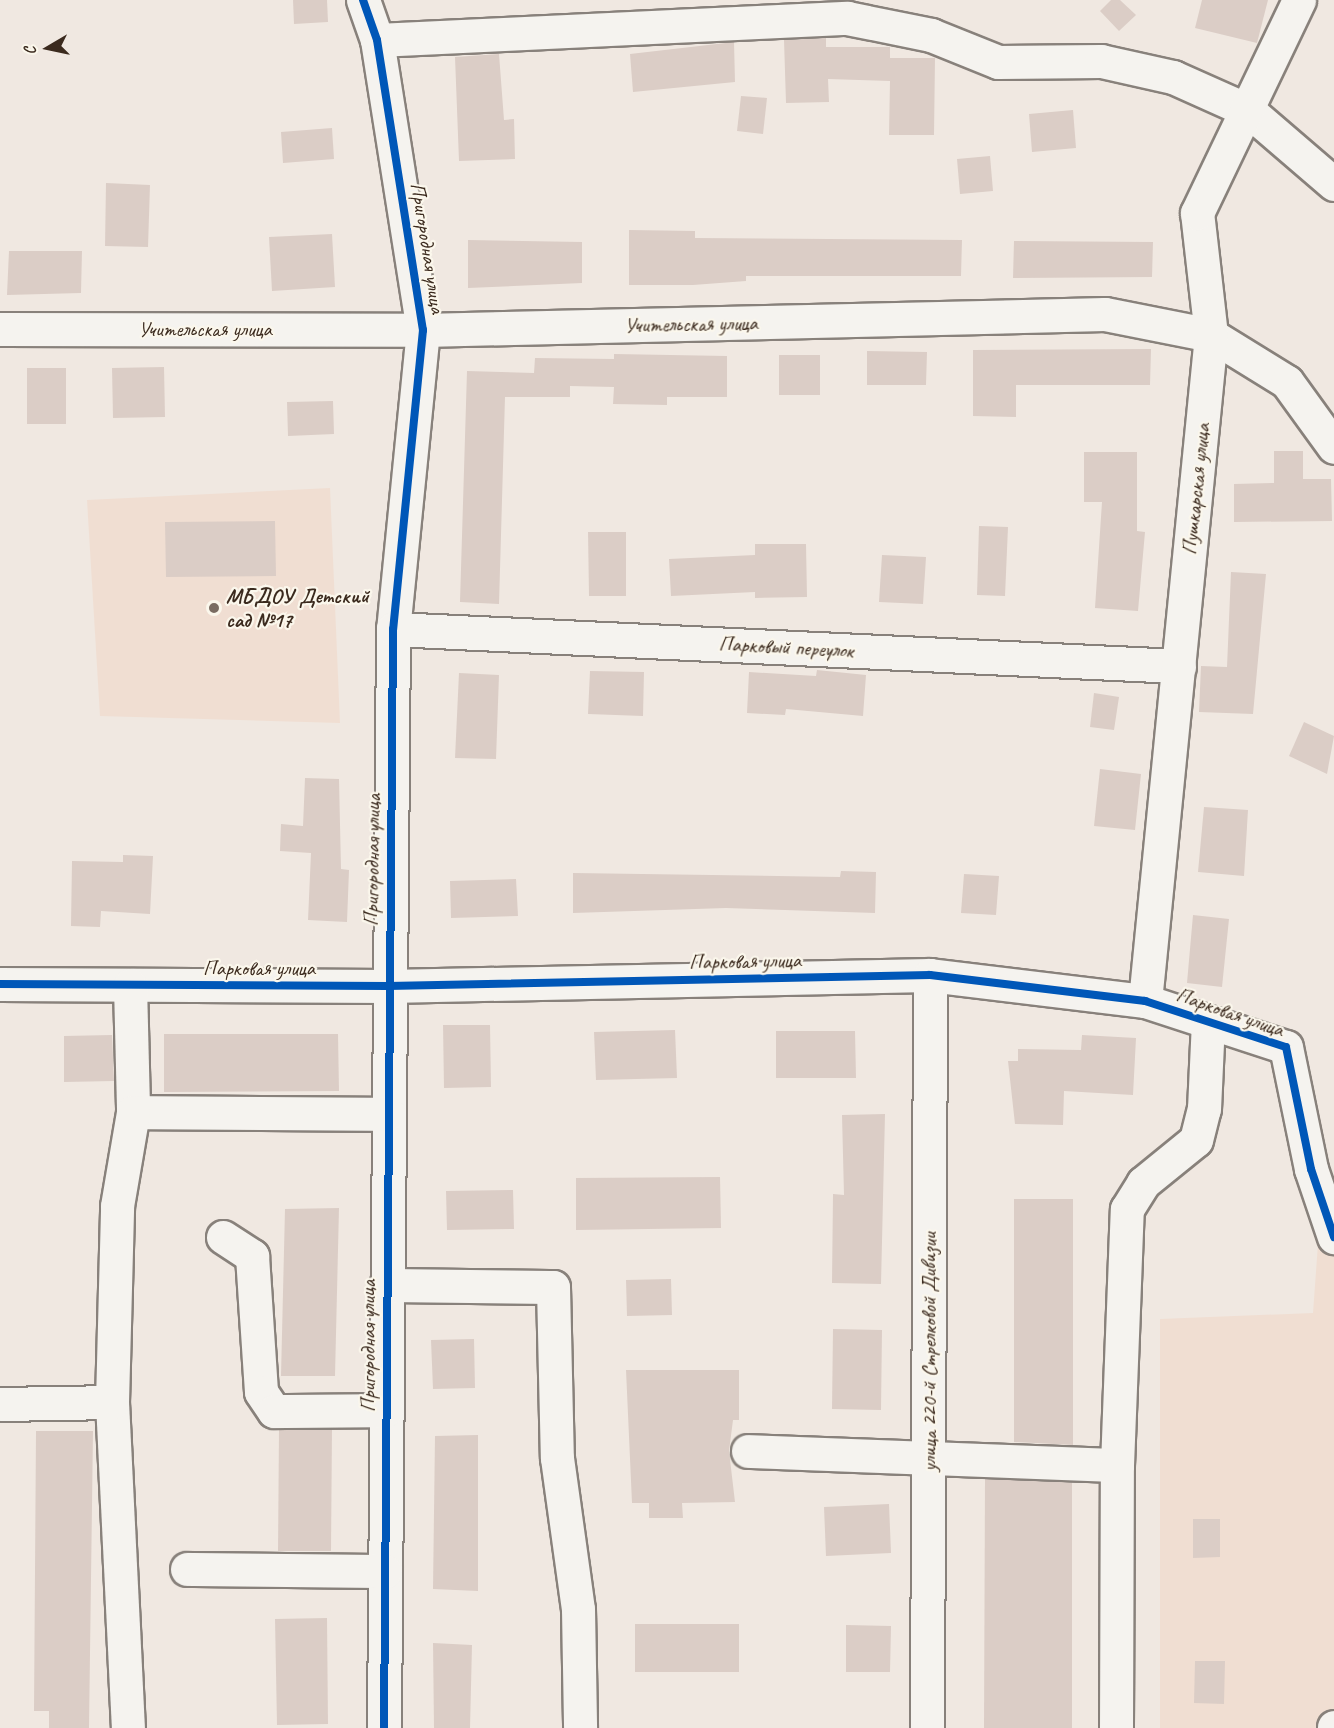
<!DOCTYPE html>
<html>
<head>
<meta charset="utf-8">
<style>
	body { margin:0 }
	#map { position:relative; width:1334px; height:1728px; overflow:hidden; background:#f0e8e1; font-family:Caveat,sans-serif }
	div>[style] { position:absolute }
	.built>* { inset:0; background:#f0ded2 }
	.building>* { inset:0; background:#dbcdc6 }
	.roads { filter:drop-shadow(2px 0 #88817b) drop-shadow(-2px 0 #88817b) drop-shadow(0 2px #88817b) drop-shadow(0 -2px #88817b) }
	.minor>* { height:33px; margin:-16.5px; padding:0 16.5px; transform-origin:16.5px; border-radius:16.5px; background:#f5f3ef }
	.cycleway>* { height:8px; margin:-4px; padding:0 4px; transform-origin:4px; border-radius:4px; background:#0057b8 }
	.dots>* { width:16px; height:16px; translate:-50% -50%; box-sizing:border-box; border:3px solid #fbf7ec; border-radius:50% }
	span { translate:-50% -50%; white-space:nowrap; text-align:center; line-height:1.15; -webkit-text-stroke:4.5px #fbf7ec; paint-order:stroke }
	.street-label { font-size:21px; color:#3b2a1e }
	.poi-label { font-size:21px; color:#3b2a1e; font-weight:700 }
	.left { translate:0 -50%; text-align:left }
	.north { position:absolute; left:18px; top:18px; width:60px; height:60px; -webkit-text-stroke:4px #fbf7ec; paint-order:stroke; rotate:261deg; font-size:16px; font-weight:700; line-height:24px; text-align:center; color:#3b2a1e }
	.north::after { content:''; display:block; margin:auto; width:21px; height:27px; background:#3b2a1e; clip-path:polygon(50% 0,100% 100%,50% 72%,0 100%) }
</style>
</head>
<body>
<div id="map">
	<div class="built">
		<div style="clip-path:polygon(330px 488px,340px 723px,100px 716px,87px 500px)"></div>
		<div style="clip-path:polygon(1319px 1230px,1334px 1230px,1334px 1728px,1160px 1728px,1160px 1319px,1313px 1313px)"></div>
	</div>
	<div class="building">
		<div style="clip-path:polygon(293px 0,327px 0,328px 22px,294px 24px)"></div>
		<div style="clip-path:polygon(1111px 0,1120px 0,1136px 15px,1119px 31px,1100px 11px)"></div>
		<div style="clip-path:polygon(1202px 0,1268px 0,1257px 43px,1195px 28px)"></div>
		<div style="clip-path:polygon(826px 38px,826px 47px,890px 47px,890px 58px,935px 58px,934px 135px,889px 135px,890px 81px,828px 79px,829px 102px,786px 103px,784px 40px)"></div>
		<div style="clip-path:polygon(734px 42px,735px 82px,633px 92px,630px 54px)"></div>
		<div style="clip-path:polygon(499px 54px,504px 120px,514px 119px,515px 159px,459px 161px,455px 57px)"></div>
		<div style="clip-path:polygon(741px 96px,767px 98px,763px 134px,737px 131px)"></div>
		<div style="clip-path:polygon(1073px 110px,1076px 148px,1032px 152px,1029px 114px)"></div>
		<div style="clip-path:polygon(332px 128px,334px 159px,283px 163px,281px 132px)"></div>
		<div style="clip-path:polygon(990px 156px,993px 191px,960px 194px,957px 159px)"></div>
		<div style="clip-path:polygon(106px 183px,150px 185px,148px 247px,105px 246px)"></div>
		<div style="clip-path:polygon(629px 230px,695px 231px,695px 238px,962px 240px,961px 276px,746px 276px,746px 281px,693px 285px,629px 285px)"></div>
		<div style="clip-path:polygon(332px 234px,335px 287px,272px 291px,269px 237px)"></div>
		<div style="clip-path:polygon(468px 240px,582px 242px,582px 283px,468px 288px)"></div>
		<div style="clip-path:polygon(1014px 241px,1153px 242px,1152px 277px,1013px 278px)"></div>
		<div style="clip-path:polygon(9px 251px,82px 251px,81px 293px,7px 295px)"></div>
		<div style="clip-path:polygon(1151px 349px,1150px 385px,1016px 385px,1016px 417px,973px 416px,973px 350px)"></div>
		<div style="clip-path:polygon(867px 351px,927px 352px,926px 385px,867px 385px)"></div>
		<div style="clip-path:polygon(614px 354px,727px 356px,727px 397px,667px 397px,667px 405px,613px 404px,614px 387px,570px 386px,570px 397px,505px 397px,499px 604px,460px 602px,467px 371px,534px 373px,535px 358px,614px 359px)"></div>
		<div style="clip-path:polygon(779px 355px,820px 355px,820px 395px,779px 395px)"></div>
		<div style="clip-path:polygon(164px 367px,165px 417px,113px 418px,112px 368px)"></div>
		<div style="clip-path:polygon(27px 368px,66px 368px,66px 424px,27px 424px)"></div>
		<div style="clip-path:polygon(333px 401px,334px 434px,288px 436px,287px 402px)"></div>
		<div style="clip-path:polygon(1274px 451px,1303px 451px,1303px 479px,1331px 479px,1332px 521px,1234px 522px,1234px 484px,1274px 483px)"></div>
		<div style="clip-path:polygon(1084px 452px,1137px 452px,1137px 531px,1145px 532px,1138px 611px,1095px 608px,1102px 502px,1084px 502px)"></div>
		<div style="clip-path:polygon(275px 521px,276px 576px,166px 577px,165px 522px)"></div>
		<div style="clip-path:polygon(979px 526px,1008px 527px,1005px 596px,977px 595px)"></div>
		<div style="clip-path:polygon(588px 532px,626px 532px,626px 596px,589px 596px)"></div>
		<div style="clip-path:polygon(755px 544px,806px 544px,807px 597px,755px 598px,755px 592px,671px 596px,669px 559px,755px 555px)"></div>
		<div style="clip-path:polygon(882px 555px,926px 557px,923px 604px,879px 602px)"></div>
		<div style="clip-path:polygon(1231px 572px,1266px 574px,1253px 714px,1199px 712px,1201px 666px,1227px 667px)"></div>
		<div style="clip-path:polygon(817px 670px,866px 675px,863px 716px,786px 709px,785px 715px,747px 713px,749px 672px,816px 676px)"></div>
		<div style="clip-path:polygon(590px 671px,644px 672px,643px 716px,588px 714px)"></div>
		<div style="clip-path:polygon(459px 673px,499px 675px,496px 759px,455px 758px)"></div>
		<div style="clip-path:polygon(1094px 693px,1119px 697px,1114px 730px,1090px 727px)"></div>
		<div style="clip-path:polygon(1304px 722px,1334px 736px,1327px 774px,1289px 756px)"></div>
		<div style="clip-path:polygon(1100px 769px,1141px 774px,1135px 830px,1094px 826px)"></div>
		<div style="clip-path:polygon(305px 778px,339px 779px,341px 869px,349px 870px,347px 922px,308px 920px,311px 853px,280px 851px,281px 824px,303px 826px)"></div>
		<div style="clip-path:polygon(1204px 807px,1248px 810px,1244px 876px,1198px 872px)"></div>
		<div style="clip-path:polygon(123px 855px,153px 856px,150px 914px,101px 911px,100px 927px,71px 926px,72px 861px,123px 862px)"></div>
		<div style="clip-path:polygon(841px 871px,876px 872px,875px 913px,726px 908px,573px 913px,573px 873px,840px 877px)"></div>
		<div style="clip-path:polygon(964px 874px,999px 876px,996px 915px,961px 913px)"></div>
		<div style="clip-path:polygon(516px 879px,518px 916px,451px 918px,450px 881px)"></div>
		<div style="clip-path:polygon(1193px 915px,1229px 919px,1222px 987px,1187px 983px)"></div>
		<div style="clip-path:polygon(443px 1025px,490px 1025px,491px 1087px,444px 1088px)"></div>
		<div style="clip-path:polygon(675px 1030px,677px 1078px,596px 1080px,594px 1032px)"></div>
		<div style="clip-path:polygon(776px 1031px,855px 1031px,856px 1078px,776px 1078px)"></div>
		<div style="clip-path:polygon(164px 1034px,338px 1034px,339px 1091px,164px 1092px)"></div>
		<div style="clip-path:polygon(112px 1035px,114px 1081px,64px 1082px,64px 1036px)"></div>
		<div style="clip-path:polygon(1082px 1035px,1136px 1038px,1133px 1095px,1064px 1091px,1063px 1125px,1015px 1124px,1008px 1061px,1018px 1061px,1018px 1049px,1081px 1050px)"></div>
		<div style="clip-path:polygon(885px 1114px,881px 1284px,832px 1283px,833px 1194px,844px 1195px,842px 1115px)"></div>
		<div style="clip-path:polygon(720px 1177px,721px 1228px,576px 1230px,576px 1178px)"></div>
		<div style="clip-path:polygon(513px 1190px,514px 1229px,447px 1230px,446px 1191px)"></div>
		<div style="clip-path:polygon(1014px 1199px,1073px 1199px,1073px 1445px,1014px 1442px)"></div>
		<div style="clip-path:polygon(339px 1208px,335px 1376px,281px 1376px,285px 1209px)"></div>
		<div style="clip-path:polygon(671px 1279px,672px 1315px,627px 1316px,626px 1280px)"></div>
		<div style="clip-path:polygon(833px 1329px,882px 1330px,881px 1410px,832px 1409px)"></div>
		<div style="clip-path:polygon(474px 1339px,475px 1388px,433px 1389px,431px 1340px)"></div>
		<div style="clip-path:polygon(626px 1370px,739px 1370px,739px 1420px,733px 1420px,729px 1451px,735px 1502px,682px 1503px,683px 1518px,649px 1518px,649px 1503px,632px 1503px)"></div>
		<div style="clip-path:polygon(332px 1429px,331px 1551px,278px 1551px,279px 1430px)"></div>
		<div style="clip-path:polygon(36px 1431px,93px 1431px,89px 1728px,49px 1728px,49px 1711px,34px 1711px)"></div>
		<div style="clip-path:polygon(478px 1435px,478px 1591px,433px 1589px,435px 1436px)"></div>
		<div style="clip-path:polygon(985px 1479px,1072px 1482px,1072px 1728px,984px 1728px)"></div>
		<div style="clip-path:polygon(889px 1504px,891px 1553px,826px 1556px,824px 1507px)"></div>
		<div style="clip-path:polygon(1193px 1519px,1220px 1519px,1220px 1557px,1193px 1558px)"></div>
		<div style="clip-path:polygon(327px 1618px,328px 1724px,277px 1725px,275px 1619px)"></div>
		<div style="clip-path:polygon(635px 1624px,739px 1624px,739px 1672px,635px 1672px)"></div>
		<div style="clip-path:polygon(846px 1625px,891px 1626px,890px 1672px,846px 1672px)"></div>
		<div style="clip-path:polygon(433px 1643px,472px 1645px,470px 1728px,434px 1728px)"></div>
		<div style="clip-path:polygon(1195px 1661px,1225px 1661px,1224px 1704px,1194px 1703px)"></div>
	</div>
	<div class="roads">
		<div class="minor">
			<div style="left:363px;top:0;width:42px;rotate:70.7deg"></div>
			<div style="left:377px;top:40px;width:294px;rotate:81deg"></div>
			<div style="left:423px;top:330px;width:301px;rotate:95.7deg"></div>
			<div style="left:393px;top:629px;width:1099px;rotate:90.47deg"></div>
			<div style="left:377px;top:40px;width:471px;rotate:-2.7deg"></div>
			<div style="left:847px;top:18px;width:86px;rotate:11.4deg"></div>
			<div style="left:931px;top:35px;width:72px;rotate:21.9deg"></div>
			<div style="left:998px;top:62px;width:103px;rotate:-0.6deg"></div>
			<div style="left:1101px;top:61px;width:74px;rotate:12.5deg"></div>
			<div style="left:1173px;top:77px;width:83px;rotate:24.1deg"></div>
			<div style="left:1249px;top:111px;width:112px;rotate:40.7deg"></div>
			<div style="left:0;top:329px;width:423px;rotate:0.1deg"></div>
			<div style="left:423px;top:330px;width:682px;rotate:-1.34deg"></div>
			<div style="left:1105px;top:314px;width:108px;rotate:11.2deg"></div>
			<div style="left:1211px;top:335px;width:89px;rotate:31.7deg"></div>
			<div style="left:1287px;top:382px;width:80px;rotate:54.1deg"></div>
			<div style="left:393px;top:629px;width:787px;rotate:2.7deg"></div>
			<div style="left:0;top:984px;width:388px;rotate:0.3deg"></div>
			<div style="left:388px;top:986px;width:542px;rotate:-1.16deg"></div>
			<div style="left:930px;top:975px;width:217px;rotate:6.9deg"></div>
			<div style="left:1145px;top:1001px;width:148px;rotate:18.1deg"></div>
			<div style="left:1286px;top:1047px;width:125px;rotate:78.4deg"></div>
			<div style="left:1311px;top:1169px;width:72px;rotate:71.3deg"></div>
			<div style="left:130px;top:985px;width:127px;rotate:88.6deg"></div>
			<div style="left:133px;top:1112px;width:255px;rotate:0.4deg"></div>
			<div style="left:1145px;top:1001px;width:669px;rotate:-84.34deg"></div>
			<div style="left:1211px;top:335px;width:123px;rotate:-96.5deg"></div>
			<div style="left:1197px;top:213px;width:236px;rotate:-64.4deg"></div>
			<div style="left:223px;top:1237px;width:35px;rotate:33deg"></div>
			<div style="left:252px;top:1256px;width:136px;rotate:86.2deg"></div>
			<div style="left:261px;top:1392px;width:23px;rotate:56deg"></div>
			<div style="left:274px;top:1411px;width:112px;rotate:-0.5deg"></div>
			<div style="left:386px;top:1285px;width:167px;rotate:0.7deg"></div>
			<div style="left:553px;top:1287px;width:171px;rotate:88.7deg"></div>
			<div style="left:557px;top:1458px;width:152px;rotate:82.1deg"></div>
			<div style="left:578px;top:1609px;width:119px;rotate:89deg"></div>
			<div style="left:112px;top:1402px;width:326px;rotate:87.2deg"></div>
			<div style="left:0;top:1404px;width:112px;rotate:-1deg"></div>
			<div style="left:112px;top:1402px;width:196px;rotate:-88.5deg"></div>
			<div style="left:117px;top:1206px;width:95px;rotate:-80.3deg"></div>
			<div style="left:748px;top:1451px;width:369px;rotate:2.2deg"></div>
			<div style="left:187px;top:1569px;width:198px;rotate:0.6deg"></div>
			<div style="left:927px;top:1728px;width:753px;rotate:-89.77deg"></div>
			<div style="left:1116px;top:1728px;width:263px;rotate:-89.8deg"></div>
			<div style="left:1117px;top:1465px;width:256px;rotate:-87.8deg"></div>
			<div style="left:1127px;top:1209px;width:31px;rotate:-58deg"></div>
			<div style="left:1143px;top:1183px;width:68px;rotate:-39.1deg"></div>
			<div style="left:1196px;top:1140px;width:32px;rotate:-76deg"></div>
			<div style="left:1204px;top:1109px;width:87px;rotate:-87.4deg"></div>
			<div style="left:1334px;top:1728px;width:1px;rotate:-90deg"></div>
		</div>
	</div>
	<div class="cycleway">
		<div style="left:363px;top:0;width:42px;rotate:70.7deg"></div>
		<div style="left:377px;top:40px;width:294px;rotate:81deg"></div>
		<div style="left:423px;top:330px;width:301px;rotate:95.7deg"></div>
		<div style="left:393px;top:629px;width:1099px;rotate:90.47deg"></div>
		<div style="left:0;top:984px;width:388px;rotate:0.3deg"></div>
		<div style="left:388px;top:986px;width:542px;rotate:-1.16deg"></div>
		<div style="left:930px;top:975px;width:217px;rotate:6.9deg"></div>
		<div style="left:1145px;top:1001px;width:148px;rotate:18.1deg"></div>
		<div style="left:1286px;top:1047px;width:125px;rotate:78.4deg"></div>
		<div style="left:1311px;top:1169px;width:72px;rotate:71.3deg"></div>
	</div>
	<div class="dots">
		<div style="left:214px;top:608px;background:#7a6c62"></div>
	</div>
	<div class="street-label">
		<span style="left:428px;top:248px;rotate:81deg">Пригородная улица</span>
		<span style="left:691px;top:324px;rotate:-1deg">Учительская улица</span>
		<span style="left:205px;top:329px">Учительская улица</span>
		<span style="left:1196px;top:489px;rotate:-84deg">Пушкарская улица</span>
		<span style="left:786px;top:647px;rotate:3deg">Парковый переулок</span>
		<span style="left:372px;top:860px;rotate:-89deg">Пригородная улица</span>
		<span style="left:745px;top:961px;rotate:-1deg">Парковая улица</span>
		<span style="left:259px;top:968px">Парковая улица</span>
		<span style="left:1230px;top:1012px;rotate:19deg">Парковая улица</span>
		<span style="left:368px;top:1346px;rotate:-90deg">Пригородная улица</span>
		<span style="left:929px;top:1352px;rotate:-90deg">улица 220-й Стрелковой Дивизии</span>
	</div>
	<div class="poi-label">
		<span class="left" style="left:226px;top:608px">МБДОУ Детский<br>сад №17</span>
	</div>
	<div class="north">С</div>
</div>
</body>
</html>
